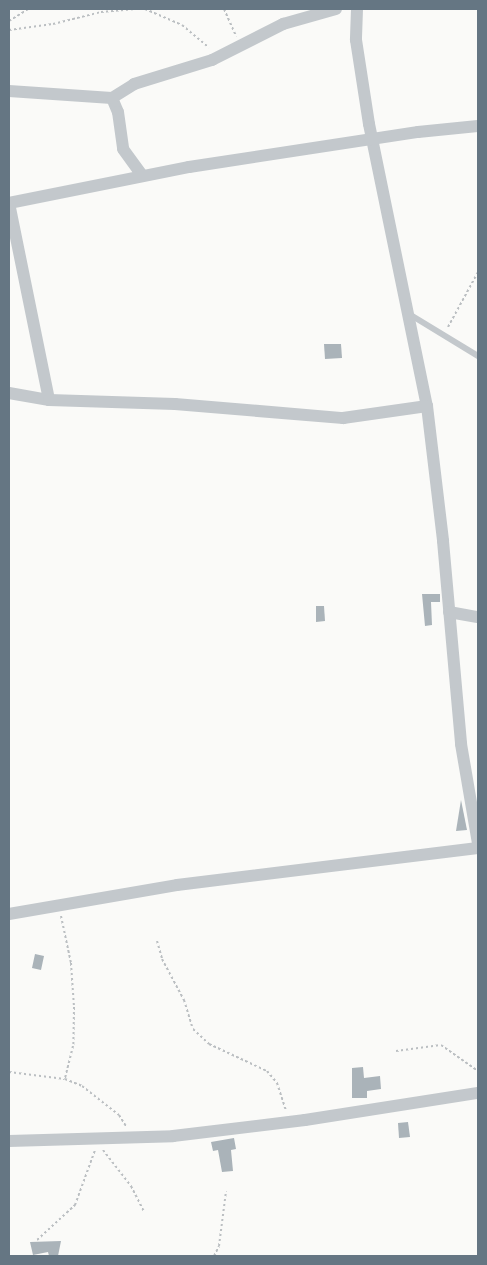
<!DOCTYPE html>
<html>
<head>
<meta charset="utf-8">
<style>
	body { margin:0 }
	#map { position:relative; width:487px; height:1265px; overflow:hidden; background:#fafaf8; font-family:"Noto Sans",sans-serif }
	div>[style] { position:absolute }
	.building>* { inset:0; background:#aab3b9 }
	.path>* { height:2px; margin-top:-1px; transform-origin:0; background:repeating-linear-gradient(90deg,#bbbfc2 0 2.5px,transparent 0 5px) }
	.lane>* { height:6px; margin:-3px; padding:0 3px; transform-origin:3px; border-radius:3px; background:#c3c8cc }
	.street>* { height:12px; margin:-6px; padding:0 6px; transform-origin:6px; border-radius:6px; background:#c3c8cc }
	span { translate:-50% -50%; white-space:nowrap; text-align:center; line-height:1.15; -webkit-text-stroke:5px #fff; paint-order:stroke }
	.frame { position:absolute; inset:0; border:10px solid #657683; pointer-events:none }
</style>
</head>
<body>
<div id="map">
	<div class="building">
		<div style="clip-path:polygon(324px 344px,341px 344px,342px 358px,325px 359px)"></div>
		<div style="clip-path:polygon(422px 594px,440px 594px,440px 602px,431px 602px,432px 625px,425px 626px)"></div>
		<div style="clip-path:polygon(316px 606px,324px 606px,325px 621px,316px 622px)"></div>
		<div style="clip-path:polygon(461px 800px,467px 830px,456px 831px)"></div>
		<div style="clip-path:polygon(35px 954px,44px 956px,41px 970px,32px 968px)"></div>
		<div style="clip-path:polygon(363px 1067px,364px 1078px,380px 1076px,381px 1089px,367px 1091px,367px 1098px,352px 1098px,352px 1068px)"></div>
		<div style="clip-path:polygon(408px 1122px,410px 1137px,399px 1138px,398px 1123px)"></div>
		<div style="clip-path:polygon(234px 1138px,236px 1149px,231px 1150px,233px 1171px,222px 1172px,218px 1150px,213px 1151px,211px 1142px)"></div>
		<div style="clip-path:polygon(61px 1241px,58px 1256px,49px 1256px,48px 1252px,33px 1255px,30px 1242px)"></div>
	</div>
	<div class="path">
		<div style="left:145px;top:9px;width:40px;rotate:23.4deg"></div>
		<div style="left:182px;top:25px;width:35px;rotate:40deg"></div>
		<div style="left:224px;top:9px;width:30px;rotate:66deg"></div>
		<div style="left:9px;top:21px;width:22px;rotate:-32deg"></div>
		<div style="left:9px;top:30px;width:44px;rotate:-7.8deg"></div>
		<div style="left:53px;top:24px;width:49px;rotate:-14deg"></div>
		<div style="left:101px;top:12px;width:35px;rotate:-5deg"></div>
		<div style="left:448px;top:327px;width:63px;rotate:-61.4deg"></div>
		<div style="left:61px;top:916px;width:48px;rotate:78deg"></div>
		<div style="left:71px;top:963px;width:44px;rotate:86.1deg"></div>
		<div style="left:74px;top:1007px;width:39px;rotate:91deg"></div>
		<div style="left:73px;top:1046px;width:34px;rotate:104deg"></div>
		<div style="left:157px;top:941px;width:19px;rotate:74deg"></div>
		<div style="left:162px;top:959px;width:47px;rotate:61.8deg"></div>
		<div style="left:184px;top:1000px;width:30px;rotate:73deg"></div>
		<div style="left:193px;top:1029px;width:22px;rotate:43deg"></div>
		<div style="left:209px;top:1044px;width:64px;rotate:25deg"></div>
		<div style="left:267px;top:1071px;width:16px;rotate:50deg"></div>
		<div style="left:277px;top:1083px;width:28px;rotate:72deg"></div>
		<div style="left:396px;top:1051px;width:45px;rotate:-7.6deg"></div>
		<div style="left:441px;top:1045px;width:45px;rotate:35.1deg"></div>
		<div style="left:9px;top:1072px;width:56px;rotate:7.1deg"></div>
		<div style="left:65px;top:1079px;width:18px;rotate:22deg"></div>
		<div style="left:82px;top:1086px;width:47px;rotate:38.1deg"></div>
		<div style="left:119px;top:1115px;width:13px;rotate:58deg"></div>
		<div style="left:103px;top:1150px;width:46px;rotate:52.1deg"></div>
		<div style="left:131px;top:1186px;width:28px;rotate:63deg"></div>
		<div style="left:37px;top:1240px;width:52px;rotate:-42.6deg"></div>
		<div style="left:75px;top:1205px;width:59px;rotate:-70deg"></div>
		<div style="left:214px;top:1256px;width:11px;rotate:-63deg"></div>
		<div style="left:219px;top:1246px;width:55px;rotate:-82.7deg"></div>
	</div>
	<div class="lane">
		<div style="left:409px;top:314px;width:81px;rotate:31.3deg"></div>
	</div>
	<div class="street">
		<div style="left:357px;top:9px;width:31px;rotate:92deg"></div>
		<div style="left:356px;top:40px;width:85px;rotate:81.2deg"></div>
		<div style="left:369px;top:124px;width:288px;rotate:78.4deg"></div>
		<div style="left:427px;top:406px;width:136px;rotate:83.2deg"></div>
		<div style="left:443px;top:541px;width:204px;rotate:84.9deg"></div>
		<div style="left:461px;top:744px;width:100px;rotate:80.3deg"></div>
		<div style="left:9px;top:91px;width:103px;rotate:3.9deg"></div>
		<div style="left:112px;top:98px;width:15px;rotate:67deg"></div>
		<div style="left:118px;top:112px;width:37px;rotate:82deg"></div>
		<div style="left:123px;top:149px;width:32px;rotate:54deg"></div>
		<div style="left:112px;top:98px;width:26px;rotate:-32deg"></div>
		<div style="left:134px;top:84px;width:82px;rotate:-17.1deg"></div>
		<div style="left:212px;top:60px;width:80px;rotate:-26.9deg"></div>
		<div style="left:283px;top:24px;width:55px;rotate:-15.8deg"></div>
		<div style="left:9px;top:203px;width:184px;rotate:-11.3deg"></div>
		<div style="left:189px;top:167px;width:232px;rotate:-8.7deg"></div>
		<div style="left:418px;top:132px;width:60px;rotate:-5.7deg"></div>
		<div style="left:9px;top:203px;width:201px;rotate:78.5deg"></div>
		<div style="left:9px;top:393px;width:41px;rotate:9.9deg"></div>
		<div style="left:49px;top:400px;width:126px;rotate:1.8deg"></div>
		<div style="left:175px;top:404px;width:169px;rotate:4.8deg"></div>
		<div style="left:343px;top:418px;width:85px;rotate:-8.1deg"></div>
		<div style="left:449px;top:612px;width:29px;rotate:10deg"></div>
		<div style="left:9px;top:914px;width:170px;rotate:-9.8deg"></div>
		<div style="left:177px;top:885px;width:303px;rotate:-7deg"></div>
		<div style="left:9px;top:1141px;width:164px;rotate:-1.7deg"></div>
		<div style="left:173px;top:1136px;width:133px;rotate:-6.9deg"></div>
		<div style="left:305px;top:1120px;width:175px;rotate:-8.9deg"></div>
	</div>
	<div class="frame"></div>
</div>
</body>
</html>
